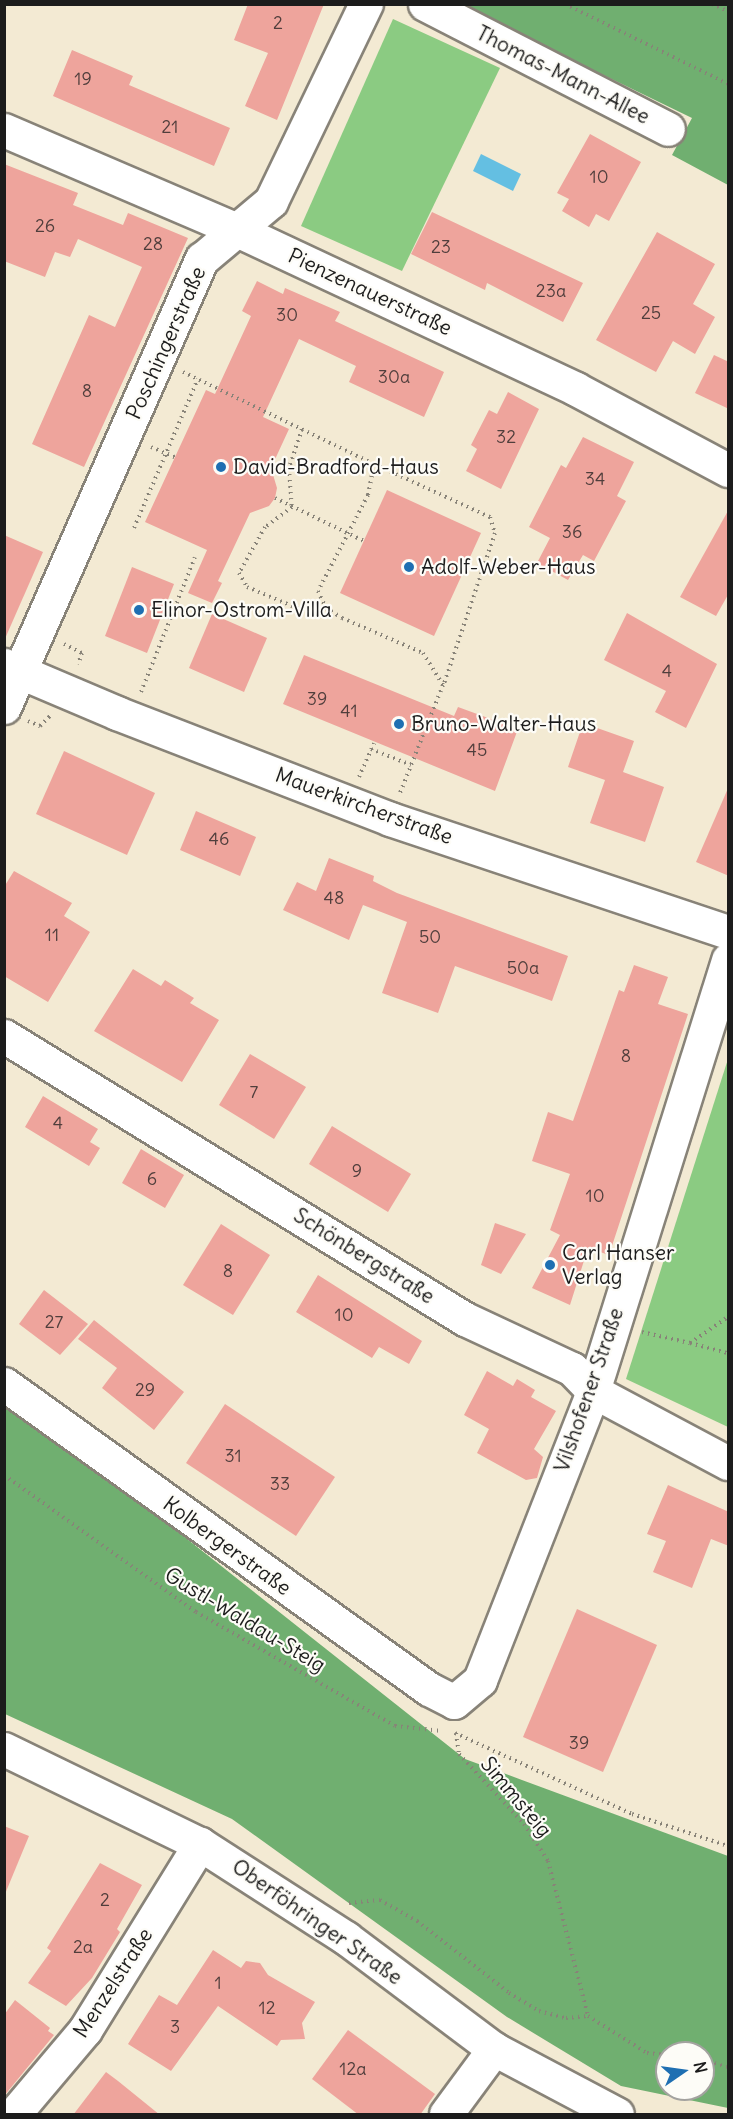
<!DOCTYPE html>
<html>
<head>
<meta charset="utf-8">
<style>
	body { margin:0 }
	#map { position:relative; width:733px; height:2119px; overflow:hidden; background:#f3ead3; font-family:Delius,sans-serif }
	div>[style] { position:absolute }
	.green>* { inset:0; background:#8bcb82 }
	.forest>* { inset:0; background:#70af70 }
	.water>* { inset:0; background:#64bfe2 }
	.building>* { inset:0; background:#eea49c }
	.path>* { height:4px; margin-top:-2px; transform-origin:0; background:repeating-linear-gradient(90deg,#888378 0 1.5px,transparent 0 6px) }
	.roads { filter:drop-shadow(2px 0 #888378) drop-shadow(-2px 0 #888378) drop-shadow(0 2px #888378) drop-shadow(0 -2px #888378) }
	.minor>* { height:33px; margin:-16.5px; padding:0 16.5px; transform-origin:16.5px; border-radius:16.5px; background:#fff }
	.major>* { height:33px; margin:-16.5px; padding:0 16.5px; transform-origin:16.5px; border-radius:16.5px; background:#fff }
	.dots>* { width:16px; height:16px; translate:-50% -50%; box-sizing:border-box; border:3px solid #fdfcf7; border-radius:50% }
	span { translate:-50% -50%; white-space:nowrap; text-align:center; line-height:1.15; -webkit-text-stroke:4.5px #fdfcf7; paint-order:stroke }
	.number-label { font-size:18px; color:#503e3c }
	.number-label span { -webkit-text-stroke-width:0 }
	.street-label { font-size:21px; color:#1c1c1c }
	.poi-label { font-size:21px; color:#1c1c1c }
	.left { translate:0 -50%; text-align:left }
	.frame { position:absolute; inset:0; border:6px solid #1c1c1c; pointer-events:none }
	.north { position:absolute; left:655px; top:2041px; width:60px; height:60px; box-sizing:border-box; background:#fdfcf7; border:2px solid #a3a29f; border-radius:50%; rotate:77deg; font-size:16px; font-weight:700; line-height:24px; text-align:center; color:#1c1c1c }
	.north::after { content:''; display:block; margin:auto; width:21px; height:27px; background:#1f6fb2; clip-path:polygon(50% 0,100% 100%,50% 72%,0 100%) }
</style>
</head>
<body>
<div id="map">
	<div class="green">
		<div style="clip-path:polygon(393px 19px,500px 68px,402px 271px,301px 226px)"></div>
		<div style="clip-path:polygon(728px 1059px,728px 1427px,626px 1379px)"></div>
	</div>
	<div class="forest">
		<div style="clip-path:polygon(459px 5px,728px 5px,728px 185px,672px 155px,692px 118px)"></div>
		<div style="clip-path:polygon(evenodd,4px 1394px,465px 1759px,728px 1856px,728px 2108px,621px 2086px,507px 2017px,232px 1819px,5px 1714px,4px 1394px,667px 2053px,703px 2053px,703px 2089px,667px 2089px,667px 2053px)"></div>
	</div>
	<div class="water">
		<div style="clip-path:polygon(481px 154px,521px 174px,513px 191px,473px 171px)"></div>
	</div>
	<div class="building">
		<div style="clip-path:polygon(248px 4px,324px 4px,277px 120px,245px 106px,268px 53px,234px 40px)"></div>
		<div style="clip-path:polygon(72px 50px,133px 76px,129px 85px,230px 128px,214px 166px,53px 96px)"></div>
		<div style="clip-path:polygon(590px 134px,641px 162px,609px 221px,596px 214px,589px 227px,562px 211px,569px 199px,557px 193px)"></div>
		<div style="clip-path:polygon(4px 164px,78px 193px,73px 205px,123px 225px,128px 213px,188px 238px,84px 467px,32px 444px,89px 315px,115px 327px,142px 267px,78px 239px,70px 257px,55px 252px,45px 277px,4px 261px)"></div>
		<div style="clip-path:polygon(432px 212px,583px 283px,563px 322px,487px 283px,485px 290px,411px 254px)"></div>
		<div style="clip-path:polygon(657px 232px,715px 264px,693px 304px,715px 317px,695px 354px,673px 341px,656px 372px,596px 340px)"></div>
		<div style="clip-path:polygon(257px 281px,283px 294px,285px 288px,340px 312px,335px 321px,444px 372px,424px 417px,349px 382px,356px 366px,299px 339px,263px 417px,289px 429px,271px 468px,277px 488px,275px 498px,269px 506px,250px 513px,218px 581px,222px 583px,212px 603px,188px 593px,207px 550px,145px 522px,206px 390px,215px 394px,251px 316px,242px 311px)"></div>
		<div style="clip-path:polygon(714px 355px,729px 362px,729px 409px,695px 393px)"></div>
		<div style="clip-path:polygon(508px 392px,539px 409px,501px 489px,466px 471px,477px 449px,471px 445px,489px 410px,497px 414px)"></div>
		<div style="clip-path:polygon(583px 437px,634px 462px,617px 496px,626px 501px,594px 561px,583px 555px,568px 580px,537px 563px,550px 538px,529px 527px,561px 465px,566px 468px)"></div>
		<div style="clip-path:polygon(387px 490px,481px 533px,434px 636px,340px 593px)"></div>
		<div style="clip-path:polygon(729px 509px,729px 593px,716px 616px,680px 597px)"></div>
		<div style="clip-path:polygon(4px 535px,43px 552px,4px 641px)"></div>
		<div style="clip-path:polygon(132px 567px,174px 584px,147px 653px,105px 636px)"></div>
		<div style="clip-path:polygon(627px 613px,717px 664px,686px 728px,655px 712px,666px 691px,604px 660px)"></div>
		<div style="clip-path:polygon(212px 614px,267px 638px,244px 692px,189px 668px)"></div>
		<div style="clip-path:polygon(304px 655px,454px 716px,458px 707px,518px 729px,495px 791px,283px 704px)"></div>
		<div style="clip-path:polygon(583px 723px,634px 741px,623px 772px,664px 787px,645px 842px,590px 823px,605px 780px,568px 767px)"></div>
		<div style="clip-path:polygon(64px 751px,155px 793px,127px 855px,36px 814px)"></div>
		<div style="clip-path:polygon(729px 786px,729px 876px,696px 862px)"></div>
		<div style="clip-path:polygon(196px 811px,256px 837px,240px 876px,180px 850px)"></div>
		<div style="clip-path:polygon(329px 858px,374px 876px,373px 881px,397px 893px,568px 956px,552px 1001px,455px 966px,438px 1013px,382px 993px,407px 922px,363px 905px,349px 940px,283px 910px,297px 882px,316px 891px)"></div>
		<div style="clip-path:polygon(14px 871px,72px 903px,64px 916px,90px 932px,48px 1002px,4px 976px,4px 887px)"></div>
		<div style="clip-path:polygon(634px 965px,668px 977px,658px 1004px,688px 1014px,609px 1255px,588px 1248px,570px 1305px,532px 1288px,560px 1235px,550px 1230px,570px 1174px,532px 1161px,548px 1112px,573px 1121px,619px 990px,624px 992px)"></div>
		<div style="clip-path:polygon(133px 969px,161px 986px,165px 980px,194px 998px,190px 1003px,219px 1020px,182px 1082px,94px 1031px)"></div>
		<div style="clip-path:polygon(250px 1054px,306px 1087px,274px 1139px,219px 1105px)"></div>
		<div style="clip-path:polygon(43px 1096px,98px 1129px,90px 1142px,100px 1148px,89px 1166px,25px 1127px)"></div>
		<div style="clip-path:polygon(332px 1126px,411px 1174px,388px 1212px,309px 1164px)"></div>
		<div style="clip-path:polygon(141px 1149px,184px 1175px,165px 1208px,122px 1183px)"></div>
		<div style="clip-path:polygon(495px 1223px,526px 1234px,501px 1274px,481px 1265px)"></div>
		<div style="clip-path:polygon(221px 1224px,270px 1255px,233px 1315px,183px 1285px)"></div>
		<div style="clip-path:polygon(318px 1275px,422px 1341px,409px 1364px,379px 1347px,372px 1358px,296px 1312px)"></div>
		<div style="clip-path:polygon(44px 1290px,88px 1324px,60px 1355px,19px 1324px)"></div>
		<div style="clip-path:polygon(94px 1320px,184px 1392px,154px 1430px,102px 1388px,117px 1368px,78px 1339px)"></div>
		<div style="clip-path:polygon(487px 1371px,513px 1386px,517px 1379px,535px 1390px,531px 1397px,556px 1411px,534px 1449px,543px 1457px,537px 1478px,526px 1480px,477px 1453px,489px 1429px,464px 1415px)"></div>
		<div style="clip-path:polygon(225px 1404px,335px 1477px,296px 1536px,186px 1463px)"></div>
		<div style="clip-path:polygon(668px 1485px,729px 1512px,729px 1546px,711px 1539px,692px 1588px,653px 1572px,666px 1541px,647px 1534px)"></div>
		<div style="clip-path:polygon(577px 1609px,657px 1645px,603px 1772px,523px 1737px)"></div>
		<div style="clip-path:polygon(4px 1826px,29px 1836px,5px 1894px,4px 1894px)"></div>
		<div style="clip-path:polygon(100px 1863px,142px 1885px,117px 1929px,120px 1932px,92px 1978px,66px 2006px,28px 1983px,51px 1951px,47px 1948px)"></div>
		<div style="clip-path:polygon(213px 1950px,241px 1968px,246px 1961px,260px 1963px,268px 1975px,315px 2002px,302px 2023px,305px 2039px,281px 2040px,277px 2046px,218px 2006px,171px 2071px,128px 2044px,159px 1995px,177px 2005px)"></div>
		<div style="clip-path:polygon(15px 2000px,50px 2028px,48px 2031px,54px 2035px,4px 2096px,4px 2015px)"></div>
		<div style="clip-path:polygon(348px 2030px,435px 2094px,420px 2115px,359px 2115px,312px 2079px)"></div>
		<div style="clip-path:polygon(106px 2072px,118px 2081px,160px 2115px,73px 2115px)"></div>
	</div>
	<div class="path">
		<div style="left:565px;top:4px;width:182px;rotate:26.1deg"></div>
		<div style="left:712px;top:4px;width:17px;rotate:24deg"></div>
		<div style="left:183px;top:372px;width:212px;rotate:25.7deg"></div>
		<div style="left:374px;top:464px;width:32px;rotate:101deg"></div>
		<div style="left:368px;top:495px;width:108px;rotate:117.5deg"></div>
		<div style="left:318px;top:591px;width:19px;rotate:65deg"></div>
		<div style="left:326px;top:608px;width:19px;rotate:32deg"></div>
		<div style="left:342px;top:618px;width:88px;rotate:23.4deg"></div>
		<div style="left:423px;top:653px;width:38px;rotate:58deg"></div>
		<div style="left:443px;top:685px;width:116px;rotate:111.7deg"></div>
		<div style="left:302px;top:429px;width:41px;rotate:108.4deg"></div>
		<div style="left:289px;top:468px;width:39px;rotate:86deg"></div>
		<div style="left:292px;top:507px;width:34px;rotate:143deg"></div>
		<div style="left:265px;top:527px;width:53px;rotate:119.5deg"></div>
		<div style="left:239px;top:573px;width:16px;rotate:60deg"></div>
		<div style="left:247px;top:587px;width:75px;rotate:22.8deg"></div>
		<div style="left:316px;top:616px;width:13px;rotate:-39deg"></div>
		<div style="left:151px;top:447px;width:26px;rotate:23deg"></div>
		<div style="left:374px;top:464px;width:128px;rotate:24.6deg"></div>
		<div style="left:490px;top:517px;width:17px;rotate:73deg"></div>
		<div style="left:495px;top:533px;width:159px;rotate:108.7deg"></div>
		<div style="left:275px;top:498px;width:99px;rotate:25.8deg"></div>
		<div style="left:134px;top:528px;width:162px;rotate:-66.8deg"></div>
		<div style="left:64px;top:644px;width:20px;rotate:27deg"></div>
		<div style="left:82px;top:653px;width:12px;rotate:110deg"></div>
		<div style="left:141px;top:692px;width:145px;rotate:-68.2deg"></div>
		<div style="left:28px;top:721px;width:13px;rotate:23deg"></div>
		<div style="left:40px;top:726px;width:16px;rotate:-45deg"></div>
		<div style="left:371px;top:749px;width:43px;rotate:21.8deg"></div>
		<div style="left:359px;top:777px;width:37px;rotate:-66deg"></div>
		<div style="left:642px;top:1332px;width:49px;rotate:12.9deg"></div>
		<div style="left:690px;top:1343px;width:46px;rotate:-34.4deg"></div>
		<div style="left:690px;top:1343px;width:39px;rotate:15deg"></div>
		<div style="left:4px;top:1475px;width:236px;rotate:35.5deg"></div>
		<div style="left:196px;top:1612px;width:229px;rotate:29.8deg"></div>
		<div style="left:395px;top:1726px;width:47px;rotate:6.1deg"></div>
		<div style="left:455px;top:1733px;width:195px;rotate:24.6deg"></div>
		<div style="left:632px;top:1814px;width:101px;rotate:18.4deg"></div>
		<div style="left:456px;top:1733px;width:21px;rotate:82deg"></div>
		<div style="left:459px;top:1754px;width:96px;rotate:47.1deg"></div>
		<div style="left:524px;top:1824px;width:44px;rotate:57deg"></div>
		<div style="left:548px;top:1861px;width:160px;rotate:75.5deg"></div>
		<div style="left:588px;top:2016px;width:70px;rotate:32.1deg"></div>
		<div style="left:647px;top:2053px;width:20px;rotate:6deg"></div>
		<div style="left:349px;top:1903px;width:31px;rotate:-6deg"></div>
		<div style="left:380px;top:1900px;width:43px;rotate:29.6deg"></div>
		<div style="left:417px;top:1921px;width:117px;rotate:38deg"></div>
		<div style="left:509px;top:1993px;width:35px;rotate:31deg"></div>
		<div style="left:539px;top:2011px;width:28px;rotate:15deg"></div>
		<div style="left:566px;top:2018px;width:22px;rotate:-5deg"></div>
		<div style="left:703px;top:2060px;width:26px;rotate:16deg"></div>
	</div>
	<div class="roads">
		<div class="minor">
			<div style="left:425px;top:4px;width:273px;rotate:27.2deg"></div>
			<div style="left:4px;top:130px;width:254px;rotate:23.2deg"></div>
			<div style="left:237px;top:230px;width:374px;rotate:25.1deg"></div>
			<div style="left:576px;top:389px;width:172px;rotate:28.1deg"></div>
			<div style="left:4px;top:665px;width:123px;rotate:23deg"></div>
			<div style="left:117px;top:713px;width:293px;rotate:21.2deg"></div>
			<div style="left:390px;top:819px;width:356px;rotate:18.5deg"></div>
			<div style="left:4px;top:707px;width:490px;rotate:-66.2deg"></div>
			<div style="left:202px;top:259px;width:90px;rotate:-40deg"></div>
			<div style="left:271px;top:201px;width:219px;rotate:-64.3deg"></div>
			<div style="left:4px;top:1036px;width:541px;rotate:31.55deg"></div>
			<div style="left:465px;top:1319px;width:118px;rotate:25deg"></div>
			<div style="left:572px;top:1369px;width:30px;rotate:46deg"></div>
			<div style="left:593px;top:1391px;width:153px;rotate:28.1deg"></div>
			<div style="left:4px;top:1384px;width:523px;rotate:35.67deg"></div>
			<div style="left:429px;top:1689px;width:28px;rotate:27deg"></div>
			<div style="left:454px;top:1702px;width:34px;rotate:-40deg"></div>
			<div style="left:480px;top:1680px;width:310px;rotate:-68.6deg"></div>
			<div style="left:593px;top:1391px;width:452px;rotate:-72.6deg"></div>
			<div style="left:14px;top:2114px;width:110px;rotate:-49.8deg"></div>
			<div style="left:85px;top:2030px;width:219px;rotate:-58.3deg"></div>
			<div style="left:446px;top:2114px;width:81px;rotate:-53.6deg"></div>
		</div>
		<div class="major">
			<div style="left:4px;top:1749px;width:218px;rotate:25.9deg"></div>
			<div style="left:200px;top:1844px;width:174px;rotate:32.8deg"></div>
			<div style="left:346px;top:1938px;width:185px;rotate:36.9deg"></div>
			<div style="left:494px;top:2049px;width:139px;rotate:27.9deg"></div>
		</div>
	</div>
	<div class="dots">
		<div style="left:221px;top:467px;background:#1f6fb2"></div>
		<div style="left:409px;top:567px;background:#1f6fb2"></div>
		<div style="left:139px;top:610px;background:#1f6fb2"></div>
		<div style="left:399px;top:724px;background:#1f6fb2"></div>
		<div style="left:550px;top:1265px;background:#1f6fb2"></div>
	</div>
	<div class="number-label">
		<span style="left:278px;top:23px">2</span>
		<span style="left:83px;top:79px">19</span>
		<span style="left:170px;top:127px">21</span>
		<span style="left:599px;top:177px">10</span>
		<span style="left:45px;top:226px">26</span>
		<span style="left:153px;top:244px">28</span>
		<span style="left:441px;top:247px">23</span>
		<span style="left:551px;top:291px">23a</span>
		<span style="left:651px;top:313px">25</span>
		<span style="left:287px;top:315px">30</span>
		<span style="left:394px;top:377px">30a</span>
		<span style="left:87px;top:391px">8</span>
		<span style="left:506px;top:437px">32</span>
		<span style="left:595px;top:479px">34</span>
		<span style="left:572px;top:532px">36</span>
		<span style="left:667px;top:671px">4</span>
		<span style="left:317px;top:699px">39</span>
		<span style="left:349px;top:711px">41</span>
		<span style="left:477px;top:750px">45</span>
		<span style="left:219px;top:839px">46</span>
		<span style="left:334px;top:898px">48</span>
		<span style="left:52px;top:935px">11</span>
		<span style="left:430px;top:937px">50</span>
		<span style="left:523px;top:968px">50a</span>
		<span style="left:626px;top:1056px">8</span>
		<span style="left:254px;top:1092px">7</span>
		<span style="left:58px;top:1123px">4</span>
		<span style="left:357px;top:1171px">9</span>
		<span style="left:152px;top:1179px">6</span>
		<span style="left:595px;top:1196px">10</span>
		<span style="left:228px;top:1271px">8</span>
		<span style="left:344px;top:1315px">10</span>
		<span style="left:54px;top:1322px">27</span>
		<span style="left:145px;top:1390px">29</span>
		<span style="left:233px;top:1456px">31</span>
		<span style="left:280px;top:1484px">33</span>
		<span style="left:579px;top:1743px">39</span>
		<span style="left:105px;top:1900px">2</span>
		<span style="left:83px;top:1947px">2a</span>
		<span style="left:218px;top:1983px">1</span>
		<span style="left:267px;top:2008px">12</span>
		<span style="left:175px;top:2027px">3</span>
		<span style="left:353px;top:2069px">12a</span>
	</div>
	<div class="street-label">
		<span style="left:563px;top:75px;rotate:27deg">Thomas-Mann-Allee</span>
		<span style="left:370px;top:292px;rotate:25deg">Pienzenauerstraße</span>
		<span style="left:166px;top:343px;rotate:-66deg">Poschingerstraße</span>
		<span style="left:364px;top:806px;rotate:20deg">Mauerkircherstraße</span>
		<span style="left:364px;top:1256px;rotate:32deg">Schönbergstraße</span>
		<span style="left:589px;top:1390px;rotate:-71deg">Vilshofener Straße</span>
		<span style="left:227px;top:1546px;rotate:36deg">Kolbergerstraße</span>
		<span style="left:245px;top:1620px;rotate:31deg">Gustl-Waldau-Steig</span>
		<span style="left:516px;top:1797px;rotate:50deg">Simmsteig</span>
		<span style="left:317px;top:1922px;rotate:35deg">Oberföhringer Straße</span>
		<span style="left:113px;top:1983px;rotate:-57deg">Menzelstraße</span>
	</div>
	<div class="poi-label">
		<span class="left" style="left:233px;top:467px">David-Bradford-Haus</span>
		<span class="left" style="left:421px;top:567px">Adolf-Weber-Haus</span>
		<span class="left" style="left:151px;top:610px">Elinor-Ostrom-Villa</span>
		<span class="left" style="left:411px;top:724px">Bruno-Walter-Haus</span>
		<span class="left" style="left:562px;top:1265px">Carl Hanser<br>Verlag</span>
	</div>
	<div class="frame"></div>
	<div class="north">N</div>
</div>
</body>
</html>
